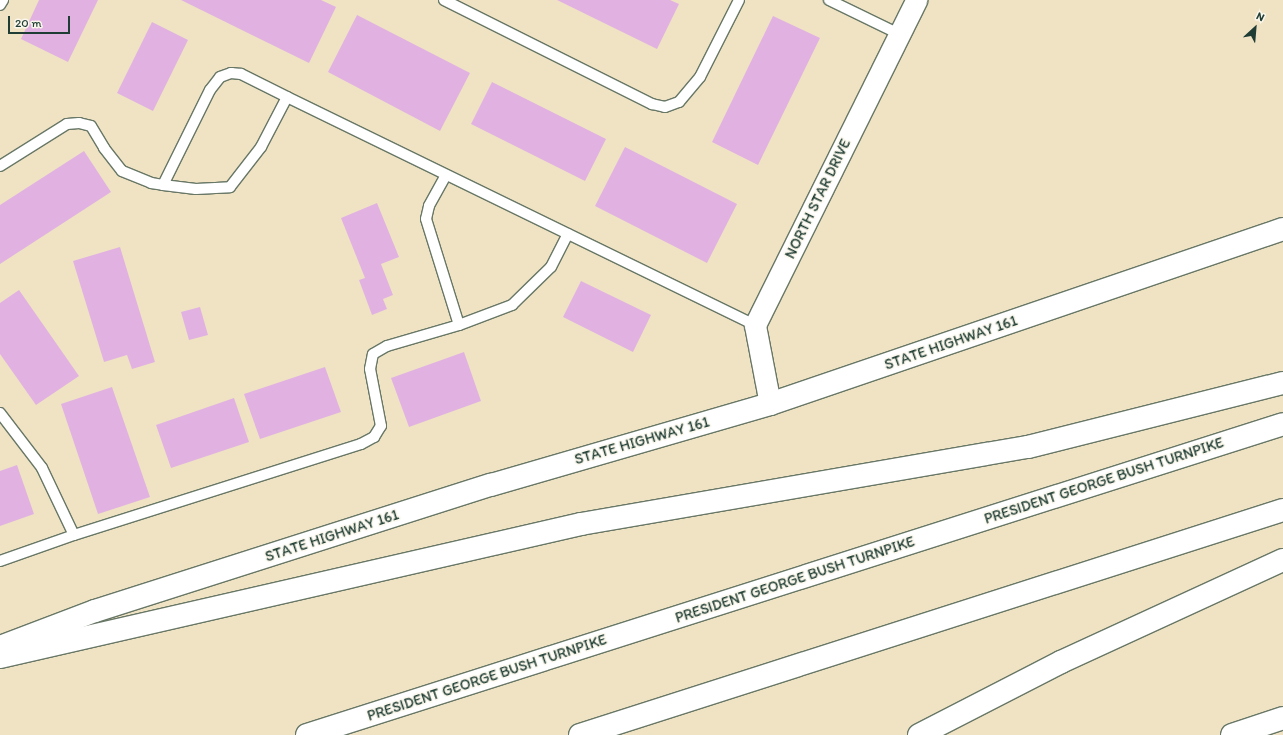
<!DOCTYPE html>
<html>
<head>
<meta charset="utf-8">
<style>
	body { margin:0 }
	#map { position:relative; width:1283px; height:735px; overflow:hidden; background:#efe3c4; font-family:Itim,sans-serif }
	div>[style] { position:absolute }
	.building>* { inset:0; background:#e1b2e1 }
	.roads { filter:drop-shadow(1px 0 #687766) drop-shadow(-1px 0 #687766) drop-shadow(0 1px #687766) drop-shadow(0 -1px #687766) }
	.lane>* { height:10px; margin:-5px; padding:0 5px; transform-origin:5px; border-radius:5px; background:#fff }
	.street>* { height:21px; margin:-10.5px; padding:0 10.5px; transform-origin:10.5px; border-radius:10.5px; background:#fff }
	.secondary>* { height:22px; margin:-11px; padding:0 11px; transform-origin:11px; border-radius:11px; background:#fff }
	.highway>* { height:22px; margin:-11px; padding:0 11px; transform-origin:11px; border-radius:11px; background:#fff }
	span { translate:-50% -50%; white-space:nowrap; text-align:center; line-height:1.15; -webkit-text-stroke:3px #fbf7ec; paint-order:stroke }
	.street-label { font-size:15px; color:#1f3d34 }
	.north { position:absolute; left:1235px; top:8px; width:40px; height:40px; -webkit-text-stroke:3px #fbf7ec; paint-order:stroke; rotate:26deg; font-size:11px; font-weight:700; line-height:16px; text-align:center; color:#1f3d34 }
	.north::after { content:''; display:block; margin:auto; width:14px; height:18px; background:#1f3d34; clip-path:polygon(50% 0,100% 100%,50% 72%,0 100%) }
	.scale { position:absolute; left:8px; top:16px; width:62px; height:18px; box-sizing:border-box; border:2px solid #1f3d34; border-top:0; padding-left:5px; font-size:12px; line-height:14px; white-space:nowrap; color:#1f3d34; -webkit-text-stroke:3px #fbf7ec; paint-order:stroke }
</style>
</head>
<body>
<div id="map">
	<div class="building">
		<div style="clip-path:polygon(39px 0,98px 0,68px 62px,21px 39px)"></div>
		<div style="clip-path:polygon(181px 0,321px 0,336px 7px,309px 63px)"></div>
		<div style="clip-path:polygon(557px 0,670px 0,679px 4px,657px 49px)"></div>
		<div style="clip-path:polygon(357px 15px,470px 73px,440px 131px,328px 72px)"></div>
		<div style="clip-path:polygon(773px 16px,820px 38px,758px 165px,712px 142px)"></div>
		<div style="clip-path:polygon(152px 22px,188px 40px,153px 111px,117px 93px)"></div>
		<div style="clip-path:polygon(492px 82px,606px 139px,585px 181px,471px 124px)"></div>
		<div style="clip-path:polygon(625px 147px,737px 204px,707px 263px,595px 206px)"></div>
		<div style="clip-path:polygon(84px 151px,111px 192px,0 264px,0 205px)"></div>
		<div style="clip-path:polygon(377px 203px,399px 257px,381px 264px,393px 295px,383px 299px,387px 309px,372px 315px,359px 280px,365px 278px,341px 218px)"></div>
		<div style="clip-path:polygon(120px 247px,155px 362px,132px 369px,127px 355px,104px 362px,73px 261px)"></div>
		<div style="clip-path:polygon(581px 281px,651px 315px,633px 352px,563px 317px)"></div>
		<div style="clip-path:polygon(19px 290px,79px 376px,36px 405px,0 354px,0 303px)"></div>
		<div style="clip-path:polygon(200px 307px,208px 335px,189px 340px,181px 312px)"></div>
		<div style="clip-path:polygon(464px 352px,481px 401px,409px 427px,391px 378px)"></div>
		<div style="clip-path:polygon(325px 367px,341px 412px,260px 439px,244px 394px)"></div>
		<div style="clip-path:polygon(112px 387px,150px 497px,98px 514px,61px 404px)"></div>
		<div style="clip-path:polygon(234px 398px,249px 442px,171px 468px,156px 425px)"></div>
		<div style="clip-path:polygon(17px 465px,34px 514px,0 526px,0 471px)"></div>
	</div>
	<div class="roads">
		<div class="lane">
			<div style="left:444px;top:0;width:233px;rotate:26.6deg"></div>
			<div style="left:652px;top:104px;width:13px;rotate:13deg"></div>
			<div style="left:665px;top:107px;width:15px;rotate:-20deg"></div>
			<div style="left:679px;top:102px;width:33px;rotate:-50deg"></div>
			<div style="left:700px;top:77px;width:86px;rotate:-63.1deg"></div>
			<div style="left:829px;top:0;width:78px;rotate:25.9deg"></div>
			<div style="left:0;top:5px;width:6px;rotate:-59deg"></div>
			<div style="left:0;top:166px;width:79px;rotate:-32.1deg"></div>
			<div style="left:67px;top:124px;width:12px;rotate:-5deg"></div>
			<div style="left:79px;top:123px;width:12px;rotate:14deg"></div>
			<div style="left:91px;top:126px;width:26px;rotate:59deg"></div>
			<div style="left:104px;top:148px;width:29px;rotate:52deg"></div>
			<div style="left:122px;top:171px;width:31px;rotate:22deg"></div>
			<div style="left:151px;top:183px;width:12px;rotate:9deg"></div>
			<div style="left:163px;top:185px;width:33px;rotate:7deg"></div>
			<div style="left:196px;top:189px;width:34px;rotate:-3deg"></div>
			<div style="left:230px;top:187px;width:51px;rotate:-52.2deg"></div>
			<div style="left:261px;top:147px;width:56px;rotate:-62.5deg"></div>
			<div style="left:287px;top:97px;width:521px;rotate:25.97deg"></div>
			<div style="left:446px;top:175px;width:35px;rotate:119deg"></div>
			<div style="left:429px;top:206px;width:13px;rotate:103deg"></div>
			<div style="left:426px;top:219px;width:111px;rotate:72.7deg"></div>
			<div style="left:163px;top:185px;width:106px;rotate:-63.7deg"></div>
			<div style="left:210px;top:90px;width:16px;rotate:-52deg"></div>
			<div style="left:220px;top:77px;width:12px;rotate:-20deg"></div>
			<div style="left:231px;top:73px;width:10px;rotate:6deg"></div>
			<div style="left:241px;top:74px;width:51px;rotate:26.6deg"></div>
			<div style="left:0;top:413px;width:69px;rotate:52.6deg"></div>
			<div style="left:42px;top:468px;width:74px;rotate:64.5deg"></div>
			<div style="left:0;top:561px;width:78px;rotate:-19.4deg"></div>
			<div style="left:74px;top:535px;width:301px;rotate:-17.6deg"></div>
			<div style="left:361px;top:444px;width:15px;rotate:-28deg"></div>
			<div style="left:374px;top:437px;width:13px;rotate:-58deg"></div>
			<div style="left:381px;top:426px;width:58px;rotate:-100.9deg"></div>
			<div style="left:370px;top:369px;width:15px;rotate:-79deg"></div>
			<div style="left:373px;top:354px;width:16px;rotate:-30deg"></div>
			<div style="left:387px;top:346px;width:75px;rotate:-16.3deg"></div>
			<div style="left:459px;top:325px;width:57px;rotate:-20.7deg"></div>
			<div style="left:512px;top:305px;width:54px;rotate:-44.3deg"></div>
			<div style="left:551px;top:267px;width:37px;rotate:-63deg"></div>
		</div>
		<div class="street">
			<div style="left:770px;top:404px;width:80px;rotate:-100.8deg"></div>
			<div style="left:755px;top:325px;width:363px;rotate:-63.6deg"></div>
		</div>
		<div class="secondary">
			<div style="left:0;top:647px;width:102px;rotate:-20.8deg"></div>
			<div style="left:95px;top:611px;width:416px;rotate:-17.7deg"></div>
			<div style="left:491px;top:485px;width:291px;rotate:-16.2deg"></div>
			<div style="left:770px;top:404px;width:542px;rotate:-18.84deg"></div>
			<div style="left:1232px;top:735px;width:54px;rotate:-18.4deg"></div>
		</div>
		<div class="highway">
			<div style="left:0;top:657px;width:596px;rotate:-12.89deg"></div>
			<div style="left:581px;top:524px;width:454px;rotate:-9.8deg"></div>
			<div style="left:1028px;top:447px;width:263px;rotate:-14.1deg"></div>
			<div style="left:307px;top:735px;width:1024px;rotate:-17.67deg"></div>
			<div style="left:580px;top:735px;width:738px;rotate:-17.75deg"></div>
			<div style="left:919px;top:735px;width:160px;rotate:-27.2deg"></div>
			<div style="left:1061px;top:662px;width:244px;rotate:-24.7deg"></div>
		</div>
	</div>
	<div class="street-label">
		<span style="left:818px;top:199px;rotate:-64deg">NORTH STAR DRIVE</span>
		<span style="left:951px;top:343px;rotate:-19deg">STATE HIGHWAY 161</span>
		<span style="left:642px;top:441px;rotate:-16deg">STATE HIGHWAY 161</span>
		<span style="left:1104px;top:481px;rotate:-18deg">PRESIDENT GEORGE BUSH TURNPIKE</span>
		<span style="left:332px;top:536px;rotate:-18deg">STATE HIGHWAY 161</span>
		<span style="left:795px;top:580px;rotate:-18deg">PRESIDENT GEORGE BUSH TURNPIKE</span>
		<span style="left:487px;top:678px;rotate:-18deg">PRESIDENT GEORGE BUSH TURNPIKE</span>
	</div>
	<div class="north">N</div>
	<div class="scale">20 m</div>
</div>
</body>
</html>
